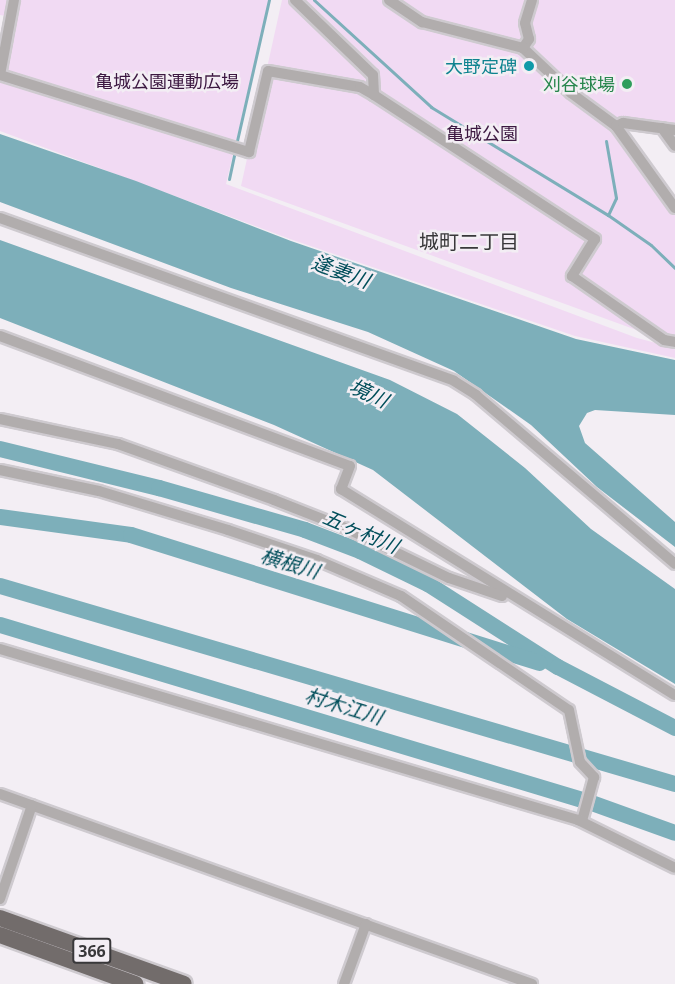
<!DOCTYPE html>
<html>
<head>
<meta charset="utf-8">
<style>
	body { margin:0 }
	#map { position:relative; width:675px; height:984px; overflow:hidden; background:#f3eef4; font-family:"Open Sans","Noto Sans JP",sans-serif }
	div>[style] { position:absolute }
	.green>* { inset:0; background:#f1daf3 }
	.water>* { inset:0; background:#7dafba }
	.stream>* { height:3px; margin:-1.5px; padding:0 1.5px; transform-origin:1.5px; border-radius:1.5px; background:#7dafba }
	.river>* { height:16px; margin:-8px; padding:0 8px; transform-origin:8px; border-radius:8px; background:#7dafba }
	.roads { filter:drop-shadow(2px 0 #cecacf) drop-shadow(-2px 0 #cecacf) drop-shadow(0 2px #cecacf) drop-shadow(0 -2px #cecacf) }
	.minor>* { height:10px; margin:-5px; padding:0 5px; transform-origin:5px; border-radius:5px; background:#b1adad }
	.trunk>* { height:16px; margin:-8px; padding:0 8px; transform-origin:8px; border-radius:8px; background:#726c6b }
	.dots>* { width:16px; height:16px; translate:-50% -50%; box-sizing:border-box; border:3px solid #f3eef4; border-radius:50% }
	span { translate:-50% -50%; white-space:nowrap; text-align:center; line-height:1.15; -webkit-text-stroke:5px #f3eef4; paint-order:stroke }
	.shield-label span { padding:2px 4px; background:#f3eef4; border:2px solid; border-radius:4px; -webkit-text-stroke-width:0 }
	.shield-label { font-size:16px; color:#39383a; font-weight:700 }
	.culture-label { font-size:18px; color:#0d838f }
	.right { translate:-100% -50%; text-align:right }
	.park-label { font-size:18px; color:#3c1841 }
	.leisure-label { font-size:18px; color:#27864d }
	.neighbourhood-label { font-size:20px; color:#39383a }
	.water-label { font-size:20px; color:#014e5a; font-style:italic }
</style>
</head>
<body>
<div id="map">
	<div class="green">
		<div style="clip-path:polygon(0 0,269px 0,226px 184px,637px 338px,675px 348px,675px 358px,575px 336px,290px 239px,0 131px,0 68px,11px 17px,0 15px)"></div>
		<div style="clip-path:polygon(282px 0,675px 0,675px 130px,617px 127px,675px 208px,675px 341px,664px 340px,241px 186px)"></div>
	</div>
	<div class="water">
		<div style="clip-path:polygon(0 134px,136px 181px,291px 241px,576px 339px,675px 360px,675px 415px,595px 410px,587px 413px,579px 426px,585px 443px,675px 522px,675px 547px,597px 487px,531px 425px,454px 371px,368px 332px,231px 288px,0 202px)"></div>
		<div style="clip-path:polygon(0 240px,390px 380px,457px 414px,525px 468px,591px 529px,675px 589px,675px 684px,567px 619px,373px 470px,274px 425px,0 318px)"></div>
	</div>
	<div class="stream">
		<div style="left:314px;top:0;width:159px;rotate:42.4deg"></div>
		<div style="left:431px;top:107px;width:207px;rotate:31.4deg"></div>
		<div style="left:608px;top:215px;width:52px;rotate:34.9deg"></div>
		<div style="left:651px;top:245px;width:33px;rotate:44deg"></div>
		<div style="left:606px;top:141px;width:58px;rotate:80deg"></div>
		<div style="left:616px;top:198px;width:19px;rotate:115deg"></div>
		<div style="left:236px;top:145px;width:149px;rotate:-77.2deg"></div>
		<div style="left:229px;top:179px;width:29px;rotate:-78deg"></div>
	</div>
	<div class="river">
		<div style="left:0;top:449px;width:164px;rotate:13.8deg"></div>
		<div style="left:159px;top:488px;width:152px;rotate:16deg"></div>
		<div style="left:305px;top:530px;width:59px;rotate:20.9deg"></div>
		<div style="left:360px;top:551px;width:76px;rotate:25.9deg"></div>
		<div style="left:428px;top:584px;width:154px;rotate:32.6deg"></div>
		<div style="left:558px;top:667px;width:132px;rotate:27.5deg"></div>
		<div style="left:0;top:517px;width:132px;rotate:7.8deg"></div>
		<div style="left:131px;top:535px;width:428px;rotate:17.4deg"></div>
		<div style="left:0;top:586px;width:703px;rotate:16.35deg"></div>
		<div style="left:0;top:625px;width:615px;rotate:16.73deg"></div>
		<div style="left:589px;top:802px;width:91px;rotate:19.8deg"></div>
	</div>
	<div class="roads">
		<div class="minor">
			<div style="left:14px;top:0;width:76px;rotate:100.6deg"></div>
			<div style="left:0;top:75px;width:261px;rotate:17.2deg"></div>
			<div style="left:249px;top:152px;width:83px;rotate:-76.8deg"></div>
			<div style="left:268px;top:71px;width:93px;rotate:9.9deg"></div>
			<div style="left:360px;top:87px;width:16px;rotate:30deg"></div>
			<div style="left:295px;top:0;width:108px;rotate:43.9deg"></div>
			<div style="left:373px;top:75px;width:20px;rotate:87deg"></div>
			<div style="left:374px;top:95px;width:264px;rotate:33.1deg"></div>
			<div style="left:595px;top:239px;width:44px;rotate:121.9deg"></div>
			<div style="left:572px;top:276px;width:112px;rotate:34.8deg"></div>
			<div style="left:664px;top:340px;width:11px;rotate:10deg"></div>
			<div style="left:389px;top:0;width:40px;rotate:34deg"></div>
			<div style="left:422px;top:22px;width:104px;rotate:14.4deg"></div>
			<div style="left:523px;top:48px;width:66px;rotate:43.2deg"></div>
			<div style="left:571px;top:93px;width:56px;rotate:36.3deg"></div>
			<div style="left:616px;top:126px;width:101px;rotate:54.3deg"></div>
			<div style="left:523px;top:48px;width:11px;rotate:-56deg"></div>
			<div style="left:529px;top:39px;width:16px;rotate:-104deg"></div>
			<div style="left:525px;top:23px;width:24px;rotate:-73deg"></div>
			<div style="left:616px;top:126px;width:8px;rotate:-23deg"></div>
			<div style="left:623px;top:123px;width:52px;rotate:7.7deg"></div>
			<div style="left:662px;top:128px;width:22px;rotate:54deg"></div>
			<div style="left:0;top:218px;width:482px;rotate:19.7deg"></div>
			<div style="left:454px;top:381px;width:26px;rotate:32deg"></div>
			<div style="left:476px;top:395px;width:261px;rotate:40.3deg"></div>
			<div style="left:0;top:336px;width:373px;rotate:20.4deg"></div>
			<div style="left:350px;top:466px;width:25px;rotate:111deg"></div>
			<div style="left:341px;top:489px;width:392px;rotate:31.7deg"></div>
			<div style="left:0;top:419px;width:121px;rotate:12deg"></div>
			<div style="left:118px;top:444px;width:166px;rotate:19.7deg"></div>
			<div style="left:274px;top:500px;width:79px;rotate:21.4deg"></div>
			<div style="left:348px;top:529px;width:112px;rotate:25.9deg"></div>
			<div style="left:449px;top:578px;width:56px;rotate:18.8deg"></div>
			<div style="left:0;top:470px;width:101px;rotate:12deg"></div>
			<div style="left:99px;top:491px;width:135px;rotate:16.8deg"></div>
			<div style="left:228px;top:530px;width:94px;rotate:18.6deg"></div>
			<div style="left:317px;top:560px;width:91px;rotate:23.2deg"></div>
			<div style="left:401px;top:596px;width:203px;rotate:34.2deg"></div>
			<div style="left:569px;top:710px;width:53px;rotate:78.1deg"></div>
			<div style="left:580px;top:762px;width:21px;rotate:47deg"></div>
			<div style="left:594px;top:777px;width:46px;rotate:105.3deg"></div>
			<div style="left:582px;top:821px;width:4px;rotate:-166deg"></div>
			<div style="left:0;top:649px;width:603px;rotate:16.48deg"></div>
			<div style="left:578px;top:820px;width:108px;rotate:26.3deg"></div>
			<div style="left:0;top:794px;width:565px;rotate:19.65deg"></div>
			<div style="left:0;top:899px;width:99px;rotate:-71.2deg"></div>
			<div style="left:344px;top:984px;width:64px;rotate:-69.9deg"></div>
		</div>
		<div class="trunk">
			<div style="left:0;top:918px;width:195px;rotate:19.7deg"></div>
			<div style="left:0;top:935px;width:144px;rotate:19.9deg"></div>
		</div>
	</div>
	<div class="dots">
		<div style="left:529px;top:66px;background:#0f9aa8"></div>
		<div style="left:627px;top:84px;background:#2e9e5b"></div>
	</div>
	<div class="shield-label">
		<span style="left:92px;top:951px">366</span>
	</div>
	<div class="culture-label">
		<span class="right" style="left:517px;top:66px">大野定碑</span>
	</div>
	<div class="park-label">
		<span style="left:167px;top:81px">亀城公園運動広場</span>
		<span style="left:482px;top:133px">亀城公園</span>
	</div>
	<div class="leisure-label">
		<span class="right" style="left:615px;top:84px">刈谷球場</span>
	</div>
	<div class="neighbourhood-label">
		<span style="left:469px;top:241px">城町二丁目</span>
	</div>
	<div class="water-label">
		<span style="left:341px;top:271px;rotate:20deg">逢妻川</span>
		<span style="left:369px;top:393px;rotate:25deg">境川</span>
		<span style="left:361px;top:531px;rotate:23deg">五ヶ村川</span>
		<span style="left:290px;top:563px;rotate:17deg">横根川</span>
		<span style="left:344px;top:706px;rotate:17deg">村木江川</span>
	</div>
</div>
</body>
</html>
